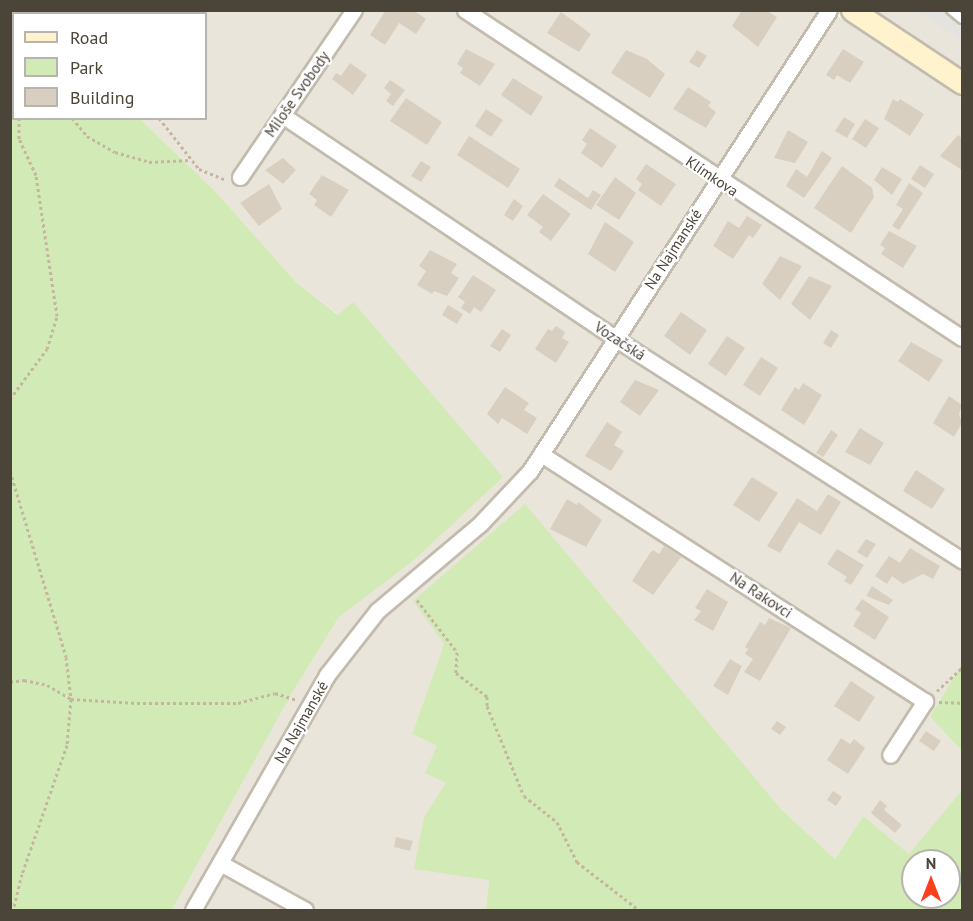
<!DOCTYPE html>
<html>
<head>
<meta charset="utf-8">
<style>
	body { margin:0 }
	#map { position:relative; width:973px; height:921px; overflow:hidden; background:#f6f3ec; font-family:"PT Sans",sans-serif }
	div>[style] { position:absolute }
	.residential>* { inset:0; background:#eae5da }
	.green>* { inset:0; background:#d2eab5 }
	.parking>* { inset:0; background:#e5e3e0 }
	.building>* { inset:0; background:#d8cfc1 }
	.path>* { height:3px; margin-top:-1.5px; transform-origin:0; background:repeating-linear-gradient(90deg,#c4b79f 0 3px,transparent 0 6px) }
	.roads { filter:drop-shadow(2px 0 #c2bbae) drop-shadow(-2px 0 #c2bbae) drop-shadow(0 2px #c2bbae) drop-shadow(0 -2px #c2bbae) }
	.lane>* { height:8px; margin:-4px; padding:0 4px; transform-origin:4px; border-radius:4px; background:#fff }
	.street>* { height:15px; margin:-7.5px; padding:0 7.5px; transform-origin:7.5px; border-radius:7.5px; background:#fff }
	.secondary>* { height:21px; margin:-10.5px; padding:0 10.5px; transform-origin:10.5px; border-radius:10.5px; background:#fff3cd }
	span { translate:-50% -50%; white-space:nowrap; text-align:center; line-height:1.15; -webkit-text-stroke:4.5px #fff; paint-order:stroke }
	.street-label { font-size:15px; color:#4b4439 }
	.frame { position:absolute; inset:0; border:12px solid #4b4439; pointer-events:none }
	.legend { position:absolute; left:12px; top:12px; width:195px; height:108px; box-sizing:border-box; background:#fff; border:2px solid #b7b4b0; margin:0; padding:8px 10px; list-style:none; font-size:18px; color:#4b4439 }
	.legend li { display:flex; align-items:center; gap:12px; height:30px }
	.legend b { width:30px; border:2px solid #b7b4b0 }
	.north { position:absolute; left:901px; top:849px; width:60px; height:60px; box-sizing:border-box; background:#fff; border:2px solid #b7b4b0; border-radius:50%; rotate:0deg; font-size:16px; font-weight:700; line-height:24px; text-align:center; color:#4b4439 }
	.north::after { content:''; display:block; margin:auto; width:21px; height:27px; background:#fc3f1d; clip-path:polygon(50% 0,100% 100%,50% 72%,0 100%) }
</style>
</head>
<body>
<div id="map">
	<div class="residential">
		<div style="clip-path:polygon(24px 11px,829px 11px,962px 98px,962px 663px,930px 717px,962px 751px,962px 790px,909px 855px,863px 816px,835px 859px,780px 808px,449px 572px,414px 601px,444px 644px,412px 734px,437px 746px,447px 783px,424px 817px,489px 880px,486px 910px,172px 910px,292px 693px,339px 617px,426px 548px,353px 302px,339px 315px,296px 282px,216px 192px,140px 119px,206px 118px,206px 14px)"></div>
		<div style="clip-path:polygon(874px 11px,962px 11px,962px 70px)"></div>
	</div>
	<div class="green">
		<div style="clip-path:polygon(10px 11px,28px 13px,14px 14px,14px 118px,140px 119px,216px 192px,296px 282px,338px 315px,353px 302px,503px 477px,415px 559px,339px 617px,292px 693px,172px 910px,11px 910px)"></div>
		<div style="clip-path:polygon(evenodd,525px 504px,780px 808px,835px 859px,863px 816px,909px 854px,962px 790px,962px 910px,486px 910px,489px 880px,414px 869px,424px 817px,446px 783px,425px 773px,437px 746px,412px 734px,444px 644px,413px 601px,525px 504px,913px 861px,949px 861px,949px 897px,913px 897px,913px 861px)"></div>
		<div style="clip-path:polygon(962px 663px,962px 751px,930px 717px)"></div>
	</div>
	<div class="parking">
		<div style="clip-path:polygon(917px 11px,962px 11px,962px 42px)"></div>
	</div>
	<div class="building">
		<div style="clip-path:polygon(386px 10px,413px 10px,426px 19px,416px 34px,399px 23px,385px 45px,370px 35px)"></div>
		<div style="clip-path:polygon(742px 10px,766px 10px,777px 17px,758px 47px,732px 26px)"></div>
		<div style="clip-path:polygon(561px 12px,591px 34px,579px 52px,547px 33px)"></div>
		<div style="clip-path:polygon(466px 49px,495px 64px,480px 86px,460px 73px,463px 68px,457px 64px)"></div>
		<div style="clip-path:polygon(843px 49px,864px 62px,850px 83px,837px 75px,834px 80px,826px 75px)"></div>
		<div style="clip-path:polygon(626px 50px,647px 59px,665px 74px,650px 98px,611px 73px)"></div>
		<div style="clip-path:polygon(697px 50px,707px 56px,699px 68px,689px 62px)"></div>
		<div style="clip-path:polygon(350px 63px,367px 75px,353px 95px,332px 79px,336px 73px,341px 76px)"></div>
		<div style="clip-path:polygon(513px 78px,543px 97px,531px 116px,501px 95px)"></div>
		<div style="clip-path:polygon(390px 80px,405px 90px,393px 106px,386px 101px,391px 94px,384px 88px)"></div>
		<div style="clip-path:polygon(688px 87px,711px 102px,708px 106px,716px 112px,706px 128px,673px 109px)"></div>
		<div style="clip-path:polygon(406px 98px,442px 122px,427px 145px,390px 121px)"></div>
		<div style="clip-path:polygon(893px 99px,898px 102px,900px 99px,924px 114px,910px 136px,884px 119px)"></div>
		<div style="clip-path:polygon(486px 109px,503px 120px,491px 137px,475px 126px)"></div>
		<div style="clip-path:polygon(844px 117px,855px 124px,847px 138px,835px 131px)"></div>
		<div style="clip-path:polygon(865px 119px,879px 128px,866px 148px,852px 139px)"></div>
		<div style="clip-path:polygon(590px 128px,617px 146px,602px 168px,581px 153px,587px 144px,582px 140px)"></div>
		<div style="clip-path:polygon(788px 130px,808px 142px,795px 163px,774px 158px)"></div>
		<div style="clip-path:polygon(958px 135px,962px 138px,962px 170px,940px 156px)"></div>
		<div style="clip-path:polygon(469px 136px,520px 169px,508px 188px,457px 155px)"></div>
		<div style="clip-path:polygon(822px 151px,832px 158px,804px 198px,786px 186px,796px 169px,807px 177px)"></div>
		<div style="clip-path:polygon(283px 158px,296px 170px,283px 184px,265px 170px)"></div>
		<div style="clip-path:polygon(421px 161px,431px 167px,421px 182px,411px 176px)"></div>
		<div style="clip-path:polygon(646px 164px,676px 184px,661px 206px,638px 190px,642px 184px,636px 179px)"></div>
		<div style="clip-path:polygon(920px 165px,934px 174px,925px 188px,911px 179px)"></div>
		<div style="clip-path:polygon(842px 166px,872px 188px,874px 197px,851px 233px,814px 208px)"></div>
		<div style="clip-path:polygon(882px 167px,902px 179px,892px 195px,874px 180px)"></div>
		<div style="clip-path:polygon(322px 175px,349px 190px,331px 217px,314px 205px,317px 200px,309px 194px)"></div>
		<div style="clip-path:polygon(615px 177px,636px 193px,619px 220px,596px 205px)"></div>
		<div style="clip-path:polygon(559px 178px,588px 198px,593px 190px,601px 195px,591px 210px,554px 186px)"></div>
		<div style="clip-path:polygon(909px 183px,923px 193px,899px 230px,892px 226px,903px 209px,896px 205px)"></div>
		<div style="clip-path:polygon(269px 184px,282px 209px,259px 226px,240px 203px)"></div>
		<div style="clip-path:polygon(543px 194px,571px 214px,551px 241px,539px 232px,543px 227px,527px 215px)"></div>
		<div style="clip-path:polygon(514px 199px,523px 206px,513px 221px,504px 215px)"></div>
		<div style="clip-path:polygon(747px 216px,762px 225px,753px 238px,749px 235px,733px 259px,713px 246px,728px 221px,739px 228px)"></div>
		<div style="clip-path:polygon(605px 222px,634px 242px,615px 272px,588px 254px)"></div>
		<div style="clip-path:polygon(889px 231px,917px 246px,903px 268px,881px 254px,885px 248px,880px 245px)"></div>
		<div style="clip-path:polygon(430px 250px,457px 264px,451px 273px,459px 278px,447px 296px,434px 291px,432px 294px,417px 285px,426px 271px,419px 266px)"></div>
		<div style="clip-path:polygon(780px 256px,802px 266px,780px 300px,762px 284px)"></div>
		<div style="clip-path:polygon(473px 275px,496px 290px,481px 312px,474px 307px,470px 314px,461px 308px,465px 302px,458px 297px)"></div>
		<div style="clip-path:polygon(809px 276px,832px 286px,810px 320px,791px 304px)"></div>
		<div style="clip-path:polygon(448px 305px,463px 314px,457px 324px,442px 315px)"></div>
		<div style="clip-path:polygon(681px 312px,707px 330px,690px 355px,664px 336px)"></div>
		<div style="clip-path:polygon(556px 326px,565px 332px,562px 338px,569px 342px,556px 363px,535px 349px,548px 329px,552px 331px)"></div>
		<div style="clip-path:polygon(502px 329px,511px 335px,500px 352px,490px 346px)"></div>
		<div style="clip-path:polygon(831px 330px,839px 335px,831px 348px,823px 343px)"></div>
		<div style="clip-path:polygon(727px 336px,745px 348px,726px 376px,708px 364px)"></div>
		<div style="clip-path:polygon(911px 342px,943px 360px,929px 382px,898px 361px)"></div>
		<div style="clip-path:polygon(761px 357px,778px 368px,760px 396px,743px 385px)"></div>
		<div style="clip-path:polygon(635px 380px,659px 390px,640px 416px,620px 402px)"></div>
		<div style="clip-path:polygon(803px 383px,822px 395px,804px 425px,781px 410px,795px 387px,799px 390px)"></div>
		<div style="clip-path:polygon(505px 387px,529px 403px,524px 410px,537px 418px,527px 434px,502px 418px,498px 424px,487px 414px)"></div>
		<div style="clip-path:polygon(949px 396px,962px 405px,959px 414px,962px 423px,954px 437px,933px 423px)"></div>
		<div style="clip-path:polygon(607px 422px,622px 432px,614px 445px,624px 451px,611px 471px,585px 456px)"></div>
		<div style="clip-path:polygon(860px 428px,884px 443px,870px 465px,845px 452px)"></div>
		<div style="clip-path:polygon(831px 430px,838px 435px,823px 457px,816px 453px)"></div>
		<div style="clip-path:polygon(916px 470px,945px 489px,932px 509px,903px 491px)"></div>
		<div style="clip-path:polygon(752px 477px,778px 493px,759px 522px,733px 505px)"></div>
		<div style="clip-path:polygon(828px 494px,841px 502px,821px 535px,799px 522px,780px 553px,767px 546px,797px 498px,817px 511px)"></div>
		<div style="clip-path:polygon(567px 499px,577px 505px,578px 502px,602px 520px,586px 547px,550px 529px)"></div>
		<div style="clip-path:polygon(866px 539px,876px 544px,867px 558px,857px 552px)"></div>
		<div style="clip-path:polygon(664px 546px,681px 557px,653px 595px,632px 581px,650px 553px,653px 550px,659px 554px)"></div>
		<div style="clip-path:polygon(910px 548px,940px 566px,933px 579px,923px 574px,903px 584px,892px 576px,887px 584px,875px 576px,889px 556px,900px 563px)"></div>
		<div style="clip-path:polygon(837px 549px,864px 565px,851px 585px,844px 581px,847px 577px,827px 564px)"></div>
		<div style="clip-path:polygon(872px 586px,893px 600px,889px 605px,866px 596px)"></div>
		<div style="clip-path:polygon(707px 589px,728px 602px,713px 631px,694px 620px,701px 611px,695px 608px)"></div>
		<div style="clip-path:polygon(862px 599px,889px 617px,875px 640px,853px 626px,861px 613px,855px 609px)"></div>
		<div style="clip-path:polygon(769px 618px,791px 628px,760px 681px,744px 672px,753px 659px,745px 654px,748px 649px,745px 647px,760px 622px,765px 625px)"></div>
		<div style="clip-path:polygon(730px 659px,742px 666px,728px 695px,713px 686px)"></div>
		<div style="clip-path:polygon(851px 681px,875px 697px,859px 722px,834px 706px)"></div>
		<div style="clip-path:polygon(777px 721px,786px 727px,780px 735px,771px 729px)"></div>
		<div style="clip-path:polygon(926px 731px,941px 741px,934px 751px,919px 741px)"></div>
		<div style="clip-path:polygon(841px 738px,850px 744px,854px 739px,865px 748px,848px 774px,827px 760px)"></div>
		<div style="clip-path:polygon(833px 791px,842px 797px,836px 806px,827px 800px)"></div>
		<div style="clip-path:polygon(880px 800px,887px 806px,884px 810px,902px 825px,895px 833px,871px 813px)"></div>
		<div style="clip-path:polygon(396px 837px,413px 841px,410px 851px,394px 847px)"></div>
	</div>
	<div class="path">
		<div style="left:44px;top:10px;width:6px;rotate:45deg"></div>
		<div style="left:72px;top:118px;width:23px;rotate:50deg"></div>
		<div style="left:87px;top:136px;width:32px;rotate:30deg"></div>
		<div style="left:115px;top:152px;width:35px;rotate:16deg"></div>
		<div style="left:149px;top:162px;width:42px;rotate:-2.7deg"></div>
		<div style="left:159px;top:118px;width:65px;rotate:51.9deg"></div>
		<div style="left:199px;top:169px;width:27px;rotate:22deg"></div>
		<div style="left:10px;top:399px;width:62px;rotate:-53.5deg"></div>
		<div style="left:47px;top:349px;width:34px;rotate:-73deg"></div>
		<div style="left:57px;top:316px;width:143px;rotate:-98.5deg"></div>
		<div style="left:36px;top:175px;width:40px;rotate:-115deg"></div>
		<div style="left:19px;top:139px;width:21px;rotate:-90deg"></div>
		<div style="left:10px;top:471px;width:194px;rotate:73.2deg"></div>
		<div style="left:66px;top:657px;width:42px;rotate:83.2deg"></div>
		<div style="left:71px;top:699px;width:46px;rotate:95deg"></div>
		<div style="left:67px;top:745px;width:137px;rotate:109.2deg"></div>
		<div style="left:22px;top:874px;width:37px;rotate:104deg"></div>
		<div style="left:417px;top:600px;width:66px;rotate:52.4deg"></div>
		<div style="left:457px;top:652px;width:21px;rotate:93deg"></div>
		<div style="left:456px;top:673px;width:39px;rotate:37deg"></div>
		<div style="left:487px;top:696px;width:10px;rotate:90deg"></div>
		<div style="left:487px;top:706px;width:97px;rotate:67.7deg"></div>
		<div style="left:524px;top:796px;width:42px;rotate:38.2deg"></div>
		<div style="left:557px;top:822px;width:45px;rotate:63.4deg"></div>
		<div style="left:577px;top:862px;width:78px;rotate:37.7deg"></div>
		<div style="left:10px;top:682px;width:14px;rotate:-8deg"></div>
		<div style="left:24px;top:680px;width:24px;rotate:12deg"></div>
		<div style="left:47px;top:685px;width:28px;rotate:30deg"></div>
		<div style="left:71px;top:699px;width:66px;rotate:3.5deg"></div>
		<div style="left:137px;top:703px;width:101px"></div>
		<div style="left:238px;top:703px;width:38px;rotate:-15deg"></div>
		<div style="left:275px;top:693px;width:22px;rotate:18deg"></div>
		<div style="left:937px;top:691px;width:34px;rotate:-43deg"></div>
		<div style="left:939px;top:702px;width:23px;rotate:2deg"></div>
	</div>
	<div class="roads">
		<div class="lane">
			<div style="left:951px;top:10px;width:14px;rotate:39deg"></div>
		</div>
		<div class="street">
			<div style="left:465px;top:10px;width:595px;rotate:33.42deg"></div>
			<div style="left:282px;top:115px;width:402px;rotate:33.8deg"></div>
			<div style="left:616px;top:339px;width:411px;rotate:32.6deg"></div>
			<div style="left:240px;top:177px;width:202px;rotate:-55.7deg"></div>
			<div style="left:541px;top:454px;width:457px;rotate:32.8deg"></div>
			<div style="left:925px;top:701px;width:64px;rotate:122.9deg"></div>
			<div style="left:220px;top:863px;width:97px;rotate:28.9deg"></div>
			<div style="left:193px;top:910px;width:271px;rotate:-60.3deg"></div>
			<div style="left:327px;top:675px;width:81px;rotate:-52deg"></div>
			<div style="left:377px;top:611px;width:135px;rotate:-40.2deg"></div>
			<div style="left:480px;top:524px;width:73px;rotate:-46.7deg"></div>
			<div style="left:530px;top:471px;width:549px;rotate:-57.03deg"></div>
		</div>
		<div class="secondary">
			<div style="left:852px;top:10px;width:132px;rotate:33.6deg"></div>
		</div>
	</div>
	<div class="street-label">
		<span style="left:297px;top:94px;rotate:-55deg">Miloše Svobody</span>
		<span style="left:712px;top:176px;rotate:34deg">Klímkova</span>
		<span style="left:673px;top:249px;rotate:-57deg">Na Najmanské</span>
		<span style="left:620px;top:341px;rotate:33deg">Vozačská</span>
		<span style="left:761px;top:595px;rotate:33deg">Na Rakovci</span>
		<span style="left:301px;top:722px;rotate:-60deg">Na Najmanské</span>
	</div>
	<div class="frame"></div>
	<ul class="legend">
	<li><b style="height:8px;background:#fff3cd"></b>Road</li>
	<li><b style="height:16px;background:#d2eab5"></b>Park</li>
	<li><b style="height:16px;background:#d8cfc1"></b>Building</li>
	</ul>
	<div class="north">N</div>
</div>
</body>
</html>
